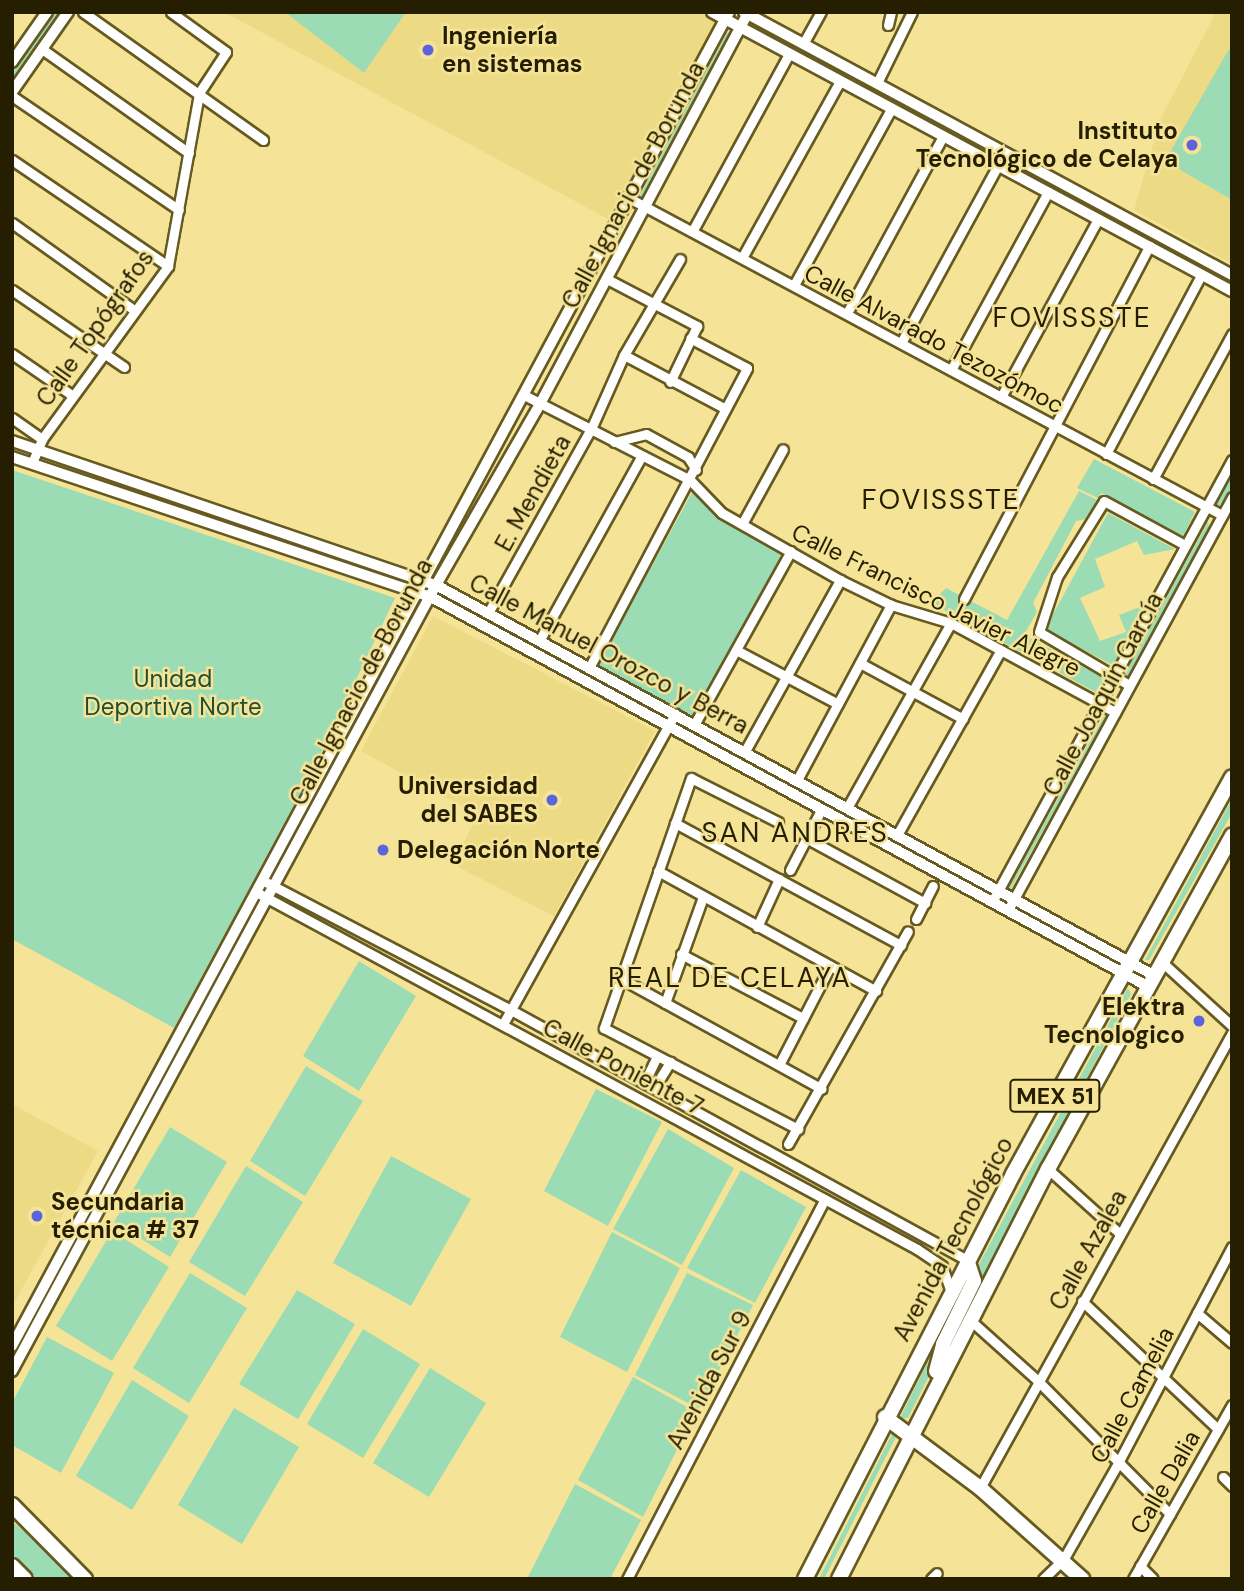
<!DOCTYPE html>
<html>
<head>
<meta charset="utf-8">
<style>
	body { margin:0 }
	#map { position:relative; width:1244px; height:1591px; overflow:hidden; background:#f5e497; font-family:"DM Sans",sans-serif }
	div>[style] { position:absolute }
	.built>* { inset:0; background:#edda85 }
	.green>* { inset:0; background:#9bdcb4 }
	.roads { filter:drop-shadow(2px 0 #665a20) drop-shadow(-2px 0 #665a20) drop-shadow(0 2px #665a20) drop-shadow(0 -2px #665a20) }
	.minor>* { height:9px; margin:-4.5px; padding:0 4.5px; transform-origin:4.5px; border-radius:4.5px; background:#fff }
	.tertiary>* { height:10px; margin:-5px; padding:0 5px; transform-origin:5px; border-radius:5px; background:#fff }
	.primary>* { height:14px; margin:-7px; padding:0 7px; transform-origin:7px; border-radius:7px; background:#fff }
	.dots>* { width:19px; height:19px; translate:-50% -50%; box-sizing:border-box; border:4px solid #f5e497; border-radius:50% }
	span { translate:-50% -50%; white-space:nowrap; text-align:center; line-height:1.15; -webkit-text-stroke:5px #f5e497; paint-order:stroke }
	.shield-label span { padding:2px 5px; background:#f5e497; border:2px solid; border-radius:5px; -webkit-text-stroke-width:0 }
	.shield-label { font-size:23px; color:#251e00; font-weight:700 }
	.poi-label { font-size:24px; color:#251e00; font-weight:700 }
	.left { translate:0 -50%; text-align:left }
	.right { translate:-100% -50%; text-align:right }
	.street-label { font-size:24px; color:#251e00 }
	.park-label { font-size:24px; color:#1e4e34 }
	.quarter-label { font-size:28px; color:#251e00; letter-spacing:2px }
	.frame { position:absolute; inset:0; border:14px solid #251e00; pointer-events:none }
</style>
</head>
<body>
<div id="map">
	<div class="built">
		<div style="clip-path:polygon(224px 12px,698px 12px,717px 23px,610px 220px)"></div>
		<div style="clip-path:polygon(1216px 12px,1232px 12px,1232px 264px,1134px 210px,1160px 120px)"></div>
		<div style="clip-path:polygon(433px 616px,655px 731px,554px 916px,452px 864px,478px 815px,361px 751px)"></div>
		<div style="clip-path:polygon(12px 1104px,98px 1151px,12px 1307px)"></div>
	</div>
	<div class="green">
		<div style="clip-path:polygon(56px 12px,61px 12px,12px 81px,12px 74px)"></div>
		<div style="clip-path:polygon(285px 12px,406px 12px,364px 73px)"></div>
		<div style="clip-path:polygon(733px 30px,642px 202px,637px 201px,727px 33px)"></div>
		<div style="clip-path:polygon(1229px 49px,1232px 51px,1232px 200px,1165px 161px)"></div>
		<div style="clip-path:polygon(1094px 459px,1195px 512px,1183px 536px,1101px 493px,1098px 498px,1077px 488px)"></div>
		<div style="clip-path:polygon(12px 470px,395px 598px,312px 772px,174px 1028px,12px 939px)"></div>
		<div style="clip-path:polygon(1232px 471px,1232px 488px,1218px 507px,1216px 501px)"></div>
		<div style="clip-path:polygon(694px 489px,719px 519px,783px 552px,693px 717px,597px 666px)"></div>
		<div style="clip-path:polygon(1079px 491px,1097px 500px,1085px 519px,1076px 521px,1033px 603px,1037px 612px,1024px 635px,1107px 680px,1099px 694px,931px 603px,946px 588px,1007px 620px)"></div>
		<div style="clip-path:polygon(1108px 513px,1175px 549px,1144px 555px,1137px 541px,1095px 559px,1105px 587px,1080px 598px,1100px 641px,1126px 632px,1119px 615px,1145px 605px,1114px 666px,1045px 629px)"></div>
		<div style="clip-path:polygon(1208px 522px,1209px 527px,1127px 677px,1125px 673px)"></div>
		<div style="clip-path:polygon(1106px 713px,1107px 717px,1010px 890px,1008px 888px)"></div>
		<div style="clip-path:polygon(1232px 799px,1232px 813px,1149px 960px,1145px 960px)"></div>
		<div style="clip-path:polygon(359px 961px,416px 996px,359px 1091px,303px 1056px)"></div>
		<div style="clip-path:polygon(1128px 988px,1131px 994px,977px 1288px,978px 1266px)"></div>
		<div style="clip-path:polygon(306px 1066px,363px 1101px,305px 1196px,250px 1161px)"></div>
		<div style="clip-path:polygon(596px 1089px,662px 1122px,608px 1226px,544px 1191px)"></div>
		<div style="clip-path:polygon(170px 1127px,227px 1162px,170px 1257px,114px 1222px)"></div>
		<div style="clip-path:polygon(668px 1129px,734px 1168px,682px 1265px,613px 1229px)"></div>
		<div style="clip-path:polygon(391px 1156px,471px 1199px,411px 1306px,333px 1263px)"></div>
		<div style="clip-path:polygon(246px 1166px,303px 1202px,245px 1296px,189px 1262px)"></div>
		<div style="clip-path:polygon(741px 1170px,806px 1207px,755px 1303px,687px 1268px)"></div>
		<div style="clip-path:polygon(112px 1231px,169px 1267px,112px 1361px,56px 1326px)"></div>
		<div style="clip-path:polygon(612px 1232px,680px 1268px,627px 1372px,560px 1337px)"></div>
		<div style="clip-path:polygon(190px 1273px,247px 1308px,189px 1403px,133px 1368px)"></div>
		<div style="clip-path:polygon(687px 1273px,753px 1305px,699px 1409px,635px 1375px)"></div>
		<div style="clip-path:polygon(965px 1286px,937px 1360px,908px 1418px,900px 1418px)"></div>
		<div style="clip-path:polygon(297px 1290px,355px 1324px,298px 1419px,239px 1384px)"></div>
		<div style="clip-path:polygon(363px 1329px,420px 1364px,363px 1458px,307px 1424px)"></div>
		<div style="clip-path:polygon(47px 1337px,114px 1373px,61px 1473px,12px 1445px,12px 1403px)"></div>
		<div style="clip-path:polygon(430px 1368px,486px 1403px,429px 1497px,373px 1463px)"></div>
		<div style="clip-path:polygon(633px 1377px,696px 1412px,643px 1517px,578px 1480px)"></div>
		<div style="clip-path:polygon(132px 1380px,189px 1416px,132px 1510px,76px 1476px)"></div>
		<div style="clip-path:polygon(234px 1408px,299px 1447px,242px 1544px,178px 1505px)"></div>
		<div style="clip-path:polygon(895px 1428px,897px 1435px,824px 1579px,819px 1579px)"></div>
		<div style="clip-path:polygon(575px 1484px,641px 1520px,610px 1579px,527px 1579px)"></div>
		<div style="clip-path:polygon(12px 1522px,38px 1541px,76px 1579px,37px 1579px,12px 1554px)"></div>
	</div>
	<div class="roads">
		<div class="minor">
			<div style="left:83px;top:12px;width:221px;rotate:35.4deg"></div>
			<div style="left:888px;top:25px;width:13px;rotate:-77deg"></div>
			<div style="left:803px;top:44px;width:37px;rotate:-61deg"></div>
			<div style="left:42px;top:49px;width:180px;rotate:35.3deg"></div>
			<div style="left:877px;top:83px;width:79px;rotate:-63.8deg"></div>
			<div style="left:12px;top:96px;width:202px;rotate:34.3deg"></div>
			<div style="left:12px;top:160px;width:189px;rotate:34.2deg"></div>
			<div style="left:627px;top:197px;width:675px;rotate:28.12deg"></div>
			<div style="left:12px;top:223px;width:150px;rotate:35.5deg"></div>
			<div style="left:693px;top:230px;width:200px;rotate:-61.4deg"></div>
			<div style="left:743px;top:256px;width:200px;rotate:-61deg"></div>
			<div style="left:607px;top:279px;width:102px;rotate:27.6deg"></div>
			<div style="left:697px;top:326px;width:62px;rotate:115.7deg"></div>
			<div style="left:794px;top:285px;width:201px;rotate:-61.1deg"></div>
			<div style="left:12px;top:290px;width:136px;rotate:34.5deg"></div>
			<div style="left:847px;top:313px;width:201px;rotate:-61.5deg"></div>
			<div style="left:901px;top:343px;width:203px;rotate:-61.4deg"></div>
			<div style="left:12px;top:354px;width:74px;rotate:34.5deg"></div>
			<div style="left:624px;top:355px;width:113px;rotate:27.9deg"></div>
			<div style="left:951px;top:370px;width:203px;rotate:-61.4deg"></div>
			<div style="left:526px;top:396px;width:184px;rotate:27.1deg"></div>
			<div style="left:690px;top:480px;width:46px;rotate:45.9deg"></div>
			<div style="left:722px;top:513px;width:136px;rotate:29.6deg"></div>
			<div style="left:840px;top:580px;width:57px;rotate:26.1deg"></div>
			<div style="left:891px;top:605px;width:63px;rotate:16.7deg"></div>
			<div style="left:951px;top:623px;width:187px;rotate:28.5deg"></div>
			<div style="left:1001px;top:397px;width:203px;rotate:-61.4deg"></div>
			<div style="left:12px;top:418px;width:37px;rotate:35deg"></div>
			<div style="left:614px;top:442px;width:33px;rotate:-14deg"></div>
			<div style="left:646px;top:434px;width:48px;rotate:28.7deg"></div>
			<div style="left:688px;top:457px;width:15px;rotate:58deg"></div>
			<div style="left:1106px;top:454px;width:203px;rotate:-62deg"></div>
			<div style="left:32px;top:463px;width:26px;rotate:-67deg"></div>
			<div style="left:42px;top:439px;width:214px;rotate:-53.9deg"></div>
			<div style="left:168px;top:266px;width:176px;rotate:-79.8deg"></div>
			<div style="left:199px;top:93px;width:49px;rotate:-56.6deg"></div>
			<div style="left:226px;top:52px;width:68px;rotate:-144deg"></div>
			<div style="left:1153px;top:479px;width:165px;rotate:-61.4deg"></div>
			<div style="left:742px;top:524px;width:85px;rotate:-61.3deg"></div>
			<div style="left:964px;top:599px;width:399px;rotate:-62.3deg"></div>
			<div style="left:488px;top:613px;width:211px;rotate:-60.8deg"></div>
			<div style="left:591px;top:429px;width:81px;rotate:-66deg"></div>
			<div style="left:624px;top:355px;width:111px;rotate:-59.7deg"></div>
			<div style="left:539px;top:641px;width:210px;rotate:-61deg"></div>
			<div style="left:736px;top:650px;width:115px;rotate:27.9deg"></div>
			<div style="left:860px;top:663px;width:117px;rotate:28.5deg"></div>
			<div style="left:589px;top:668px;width:339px;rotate:-62.2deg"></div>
			<div style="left:747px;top:368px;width:64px;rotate:-152.2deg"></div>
			<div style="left:1129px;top:685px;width:104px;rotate:-149.5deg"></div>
			<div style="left:1039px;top:632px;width:58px;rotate:-71.9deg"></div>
			<div style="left:1057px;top:577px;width:89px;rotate:-58.3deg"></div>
			<div style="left:1104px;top:501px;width:92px;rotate:28.5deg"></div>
			<div style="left:694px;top:725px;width:199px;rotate:-60.9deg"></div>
			<div style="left:745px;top:751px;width:196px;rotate:-60.9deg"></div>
			<div style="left:797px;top:780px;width:199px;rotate:-61.8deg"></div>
			<div style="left:847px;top:808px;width:212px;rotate:-60.7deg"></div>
			<div style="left:778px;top:822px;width:97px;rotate:-153.2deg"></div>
			<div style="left:691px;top:778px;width:265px;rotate:109.2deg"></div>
			<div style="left:604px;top:1028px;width:219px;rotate:27.5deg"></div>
			<div style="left:675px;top:823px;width:257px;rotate:28.4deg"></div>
			<div style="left:897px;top:835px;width:212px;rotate:-60.7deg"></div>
			<div style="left:806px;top:838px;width:136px;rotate:28.6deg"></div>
			<div style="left:790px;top:870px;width:68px;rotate:-62.7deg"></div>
			<div style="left:658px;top:871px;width:249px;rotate:28.8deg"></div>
			<div style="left:264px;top:881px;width:279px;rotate:27.6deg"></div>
			<div style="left:511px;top:1010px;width:520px;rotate:28.73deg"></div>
			<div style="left:258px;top:893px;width:749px;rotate:28.38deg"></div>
			<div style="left:917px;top:1249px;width:30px;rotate:34deg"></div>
			<div style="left:942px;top:1266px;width:28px;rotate:71deg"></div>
			<div style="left:992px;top:902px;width:503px;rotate:-61.5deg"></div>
			<div style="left:1008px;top:910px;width:470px;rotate:-61.5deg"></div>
			<div style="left:916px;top:919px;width:37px;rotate:-63deg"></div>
			<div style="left:757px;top:927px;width:53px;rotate:-65.4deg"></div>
			<div style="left:681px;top:954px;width:138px;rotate:27.7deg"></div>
			<div style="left:1162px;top:962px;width:95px;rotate:42.4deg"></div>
			<div style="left:620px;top:978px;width:230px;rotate:28.8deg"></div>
			<div style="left:665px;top:1003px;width:113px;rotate:-70.3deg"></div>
			<div style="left:503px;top:1024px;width:355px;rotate:-61deg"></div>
			<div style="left:779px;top:1065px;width:111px;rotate:-62.7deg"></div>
			<div style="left:644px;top:1083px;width:30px;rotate:-64deg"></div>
			<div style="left:654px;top:1088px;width:31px;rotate:-58deg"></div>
			<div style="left:788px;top:1144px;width:244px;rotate:-60.6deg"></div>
			<div style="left:1048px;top:1169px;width:96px;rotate:42deg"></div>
			<div style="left:1082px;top:1301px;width:187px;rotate:43.3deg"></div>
			<div style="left:1197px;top:1313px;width:46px;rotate:40.6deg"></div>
			<div style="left:969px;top:1319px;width:91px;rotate:41.9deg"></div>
			<div style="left:1037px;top:1380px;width:189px;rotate:45.2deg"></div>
			<div style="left:1223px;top:1477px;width:13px;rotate:45deg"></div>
			<div style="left:980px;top:1488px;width:520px;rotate:-61.02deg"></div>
			<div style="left:1140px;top:1566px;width:18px;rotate:45deg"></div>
			<div style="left:627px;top:1579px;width:428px;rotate:-62.5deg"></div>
			<div style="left:931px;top:1579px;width:8px;rotate:-45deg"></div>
			<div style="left:1043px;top:1579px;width:28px;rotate:-44deg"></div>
			<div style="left:1063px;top:1560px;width:112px;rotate:-60.4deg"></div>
			<div style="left:1118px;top:1463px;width:244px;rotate:-62.2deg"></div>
			<div style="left:1133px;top:1579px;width:200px;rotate:-60.4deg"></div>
		</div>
		<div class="tertiary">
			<div style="left:712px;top:12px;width:590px;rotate:28.22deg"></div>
			<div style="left:744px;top:12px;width:554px;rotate:28.32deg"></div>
			<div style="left:12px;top:62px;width:61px;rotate:-55deg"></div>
			<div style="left:12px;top:92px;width:98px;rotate:-55deg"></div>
			<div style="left:12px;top:441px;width:448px;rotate:18.8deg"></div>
			<div style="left:436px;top:585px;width:818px;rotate:28.54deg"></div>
			<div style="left:12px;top:457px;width:442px;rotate:18.5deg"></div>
			<div style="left:431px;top:597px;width:815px;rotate:28.52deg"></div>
			<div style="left:12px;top:1346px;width:1514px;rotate:-61.74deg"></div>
			<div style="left:12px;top:1371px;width:893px;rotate:-61.66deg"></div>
			<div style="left:436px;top:585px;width:209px;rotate:-60.1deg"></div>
			<div style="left:540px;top:404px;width:442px;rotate:-62deg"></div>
		</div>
		<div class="primary">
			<div style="left:936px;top:1371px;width:28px;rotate:-75deg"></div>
			<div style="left:943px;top:1344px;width:70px;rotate:-63.8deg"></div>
			<div style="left:974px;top:1281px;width:22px;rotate:-108deg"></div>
			<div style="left:885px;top:1417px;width:119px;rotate:36.8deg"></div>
			<div style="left:980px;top:1488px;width:137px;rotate:41.7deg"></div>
			<div style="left:12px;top:1505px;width:104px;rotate:45.4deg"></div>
			<div style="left:12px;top:1566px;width:18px;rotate:45deg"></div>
			<div style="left:805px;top:1579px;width:455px;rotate:-62.8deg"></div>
			<div style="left:1013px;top:1174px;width:453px;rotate:-61.1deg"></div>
			<div style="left:839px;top:1579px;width:460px;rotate:-63deg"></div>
			<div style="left:1048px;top:1169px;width:381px;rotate:-61.1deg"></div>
		</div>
	</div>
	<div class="dots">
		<div style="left:428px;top:50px;background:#5d63db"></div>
		<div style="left:1192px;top:145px;background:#5d63db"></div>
		<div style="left:552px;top:800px;background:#5d63db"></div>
		<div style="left:383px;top:850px;background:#5d63db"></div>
		<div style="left:1199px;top:1021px;background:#5d63db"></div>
		<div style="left:37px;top:1216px;background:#5d63db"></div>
	</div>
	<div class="shield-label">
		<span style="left:1055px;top:1096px">MEX 51</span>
	</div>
	<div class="poi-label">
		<span class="left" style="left:442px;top:50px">Ingeniería<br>en sistemas</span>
		<span class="right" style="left:1178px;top:145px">Instituto<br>Tecnológico de Celaya</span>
		<span class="right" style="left:538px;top:800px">Universidad<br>del SABES</span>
		<span class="left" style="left:397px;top:850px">Delegación Norte</span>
		<span class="right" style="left:1185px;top:1021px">Elektra<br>Tecnologico</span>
		<span class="left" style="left:51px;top:1216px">Secundaria<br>técnica # 37</span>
	</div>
	<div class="street-label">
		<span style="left:633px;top:185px;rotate:-62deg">Calle Ignacio de Borunda</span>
		<span style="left:95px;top:328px;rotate:-55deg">Calle Topógrafos</span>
		<span style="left:934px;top:339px;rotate:28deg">Calle Alvarado Tezozómoc</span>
		<span style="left:533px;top:493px;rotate:-61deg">E. Mendieta</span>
		<span style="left:936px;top:600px;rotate:26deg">Calle Francisco Javier Alegre</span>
		<span style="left:609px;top:654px;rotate:28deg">Calle Manuel Orozco y Berra</span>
		<span style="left:361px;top:682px;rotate:-62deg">Calle Ignacio de Borunda</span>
		<span style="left:1103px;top:694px;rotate:-62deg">Calle Joaquín García</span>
		<span style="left:623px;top:1067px;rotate:28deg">Calle Poniente 7</span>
		<span style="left:953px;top:1239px;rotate:-62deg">Avenida Tecnológico</span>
		<span style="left:1088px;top:1250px;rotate:-61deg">Calle Azalea</span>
		<span style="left:709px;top:1380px;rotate:-62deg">Avenida Sur 9</span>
		<span style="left:1132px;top:1395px;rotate:-62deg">Calle Camelia</span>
		<span style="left:1165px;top:1482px;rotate:-60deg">Calle Dalia</span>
	</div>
	<div class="park-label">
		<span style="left:173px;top:693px">Unidad<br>Deportiva Norte</span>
	</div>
	<div class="quarter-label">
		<span style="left:1072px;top:318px">FOVISSSTE</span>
		<span style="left:941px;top:500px">FOVISSSTE</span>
		<span style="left:795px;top:833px">SAN ANDRES</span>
		<span style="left:730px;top:978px">REAL DE CELAYA</span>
	</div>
	<div class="frame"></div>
</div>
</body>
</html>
